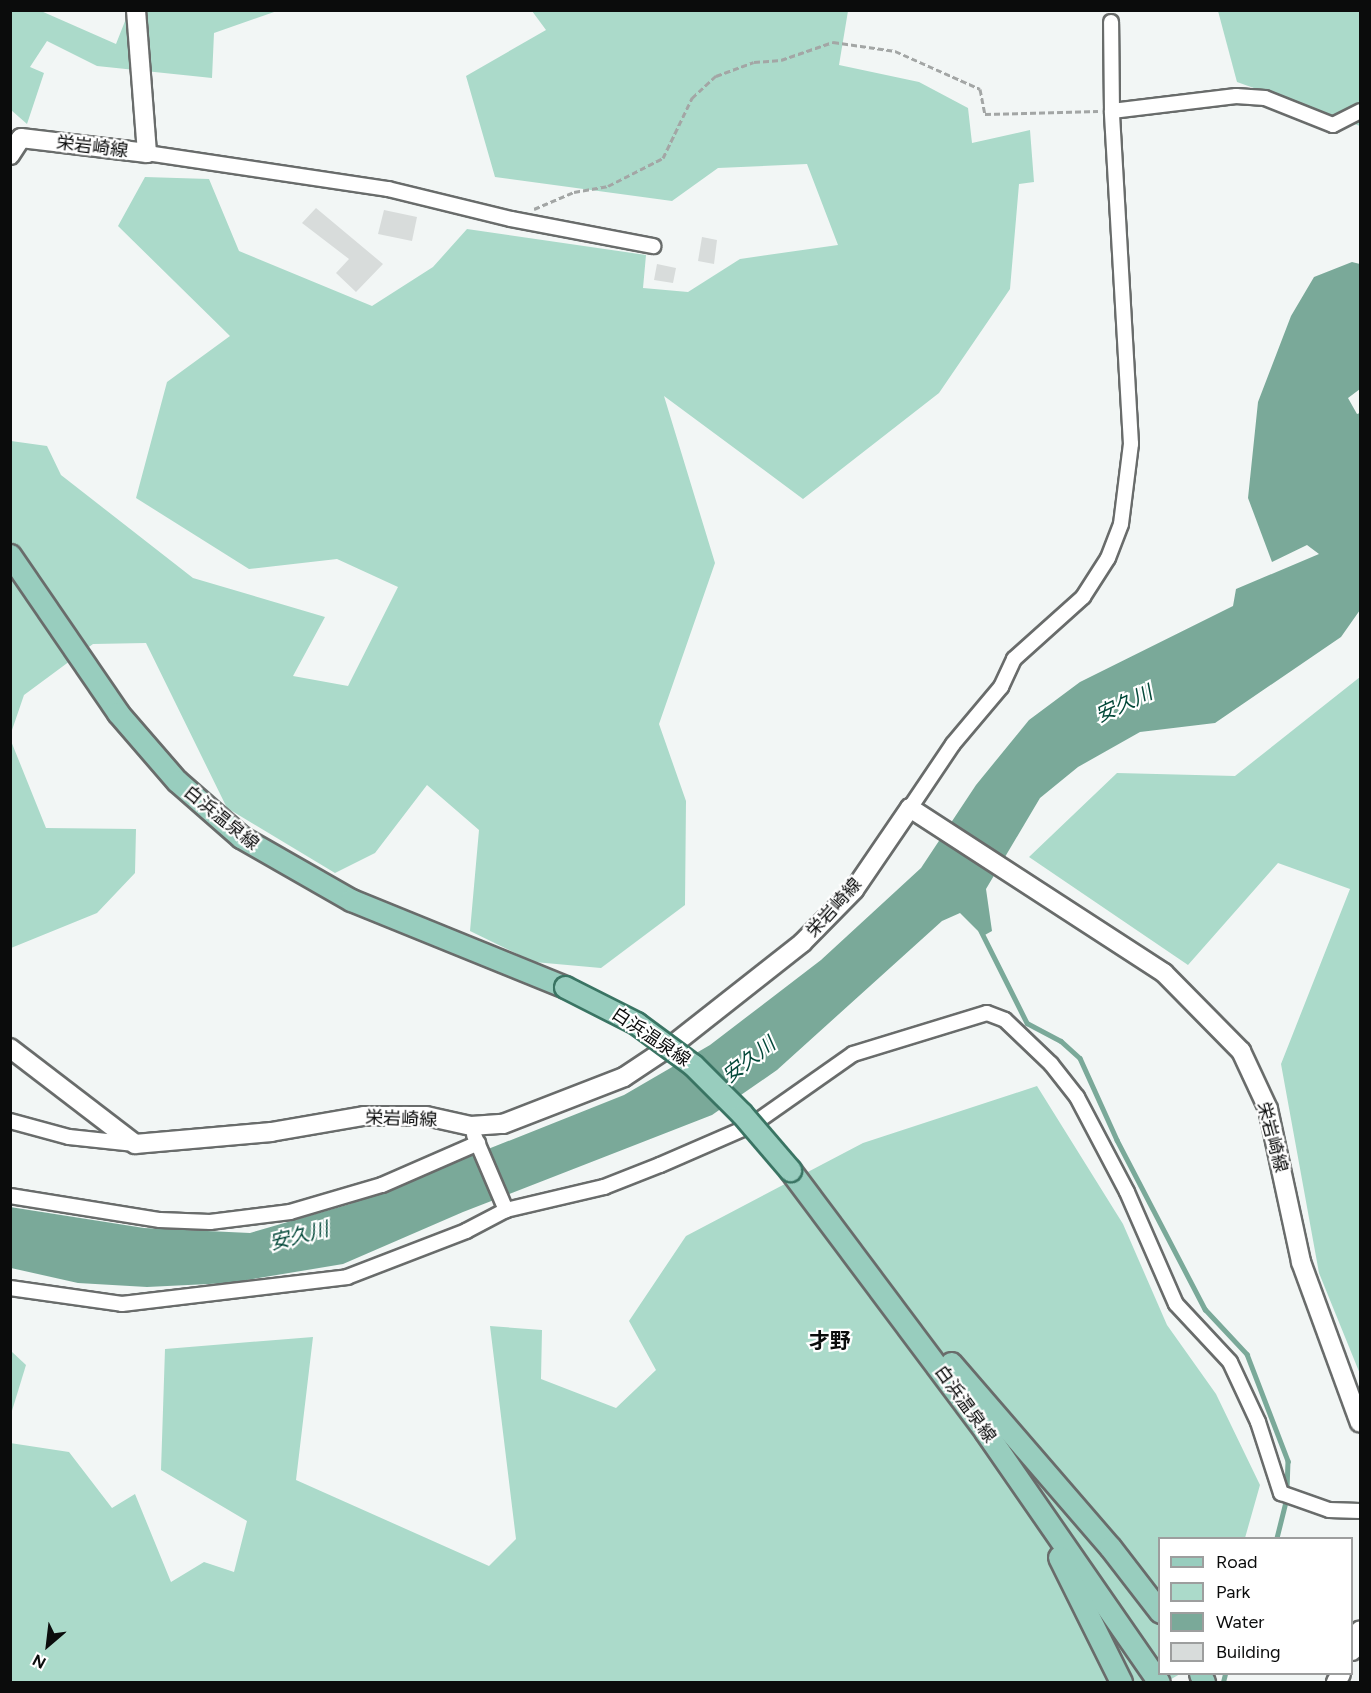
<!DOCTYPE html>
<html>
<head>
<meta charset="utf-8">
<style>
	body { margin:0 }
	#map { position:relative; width:1371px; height:1693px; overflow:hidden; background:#f2f6f5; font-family:Figtree,"Noto Sans JP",sans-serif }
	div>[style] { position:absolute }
	.green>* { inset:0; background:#abdaca }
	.water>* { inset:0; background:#7aa999 }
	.stream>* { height:4.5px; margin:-2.25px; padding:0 2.25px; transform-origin:2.25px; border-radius:2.25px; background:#7aa999 }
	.building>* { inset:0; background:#d8dcdb }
	.path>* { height:3px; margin-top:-1.5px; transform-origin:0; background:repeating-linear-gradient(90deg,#a3a6a5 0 6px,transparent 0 9px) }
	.roads { filter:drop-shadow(2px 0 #696c6b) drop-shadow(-2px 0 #696c6b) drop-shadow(0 2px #696c6b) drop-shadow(0 -2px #696c6b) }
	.minor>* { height:14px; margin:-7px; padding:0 7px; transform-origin:7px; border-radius:7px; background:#fff }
	.secondary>* { height:18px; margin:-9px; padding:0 9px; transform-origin:9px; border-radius:9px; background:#fff }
	.primary>* { height:21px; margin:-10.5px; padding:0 10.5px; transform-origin:10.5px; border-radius:10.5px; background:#98cdbe }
	.bridges { filter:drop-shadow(2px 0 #3a7463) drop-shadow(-2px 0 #3a7463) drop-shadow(0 2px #3a7463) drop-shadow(0 -2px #3a7463) }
	.primary-bridge>* { height:21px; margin:-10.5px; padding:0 10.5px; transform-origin:10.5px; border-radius:10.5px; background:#98cdbe }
	span { translate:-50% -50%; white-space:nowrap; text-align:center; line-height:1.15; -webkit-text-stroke:4.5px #fff; paint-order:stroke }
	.street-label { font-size:18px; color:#0b0c0c }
	.water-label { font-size:20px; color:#04493a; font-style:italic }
	.quarter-label { font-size:21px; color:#0b0c0c; font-weight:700 }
	.frame { position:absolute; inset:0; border:12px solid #0b0c0c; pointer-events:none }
	.legend { position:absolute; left:1158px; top:1537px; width:195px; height:138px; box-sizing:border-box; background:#fff; border:2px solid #9d9e9e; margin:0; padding:8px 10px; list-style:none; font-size:18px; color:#0b0c0c }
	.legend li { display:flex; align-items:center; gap:12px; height:30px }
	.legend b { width:30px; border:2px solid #9d9e9e }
	.north { position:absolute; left:18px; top:1615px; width:60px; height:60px; -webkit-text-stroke:4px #fff; paint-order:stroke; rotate:208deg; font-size:16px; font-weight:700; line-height:24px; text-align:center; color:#0b0c0c }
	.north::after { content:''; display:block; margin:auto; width:21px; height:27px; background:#0b0c0c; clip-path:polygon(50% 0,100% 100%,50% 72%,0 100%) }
</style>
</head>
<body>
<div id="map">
	<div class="green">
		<div style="clip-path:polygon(10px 11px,41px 11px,116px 44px,129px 11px,277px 11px,214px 33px,212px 78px,97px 66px,47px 41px,30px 67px,44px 73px,27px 124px,11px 110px)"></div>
		<div style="clip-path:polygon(532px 11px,848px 11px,839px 65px,919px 82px,968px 108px,972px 143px,1030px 130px,1034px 182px,1019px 184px,1010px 289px,939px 393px,803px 499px,664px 396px,715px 563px,659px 724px,686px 801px,685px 905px,601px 968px,534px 962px,470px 931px,479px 830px,427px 785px,375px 853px,335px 873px,227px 808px,146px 643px,93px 644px,24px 695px,11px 733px,11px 441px,47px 446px,61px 475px,193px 578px,325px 617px,293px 676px,348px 686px,398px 587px,337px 559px,249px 569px,136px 498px,167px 382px,230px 336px,118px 226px,145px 177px,209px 179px,239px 251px,372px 306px,433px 267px,467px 229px,646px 255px,643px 288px,688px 292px,740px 259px,838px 245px,807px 164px,718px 168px,672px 201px,495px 177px,466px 76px,546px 30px)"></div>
		<div style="clip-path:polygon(1218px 11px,1360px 11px,1360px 126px,1237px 82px)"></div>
		<div style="clip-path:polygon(1360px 677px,1360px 1374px,1319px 1273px,1281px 1064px,1350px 889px,1278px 863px,1188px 965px,1029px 857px,1117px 773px,1235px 776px)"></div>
		<div style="clip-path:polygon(11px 741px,46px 828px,136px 829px,135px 873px,97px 913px,11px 948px)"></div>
		<div style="clip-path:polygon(1037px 1086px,1123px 1224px,1167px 1325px,1216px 1394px,1260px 1485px,1245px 1538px,1160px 1538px,1160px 1674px,1180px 1674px,1166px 1682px,11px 1682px,10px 1443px,69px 1452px,112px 1508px,135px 1494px,171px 1582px,204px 1562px,234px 1572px,247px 1521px,161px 1470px,165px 1349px,313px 1337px,296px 1480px,489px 1566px,516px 1539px,490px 1326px,542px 1330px,541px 1379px,616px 1408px,656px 1370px,629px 1321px,686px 1236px,863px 1143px)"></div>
		<div style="clip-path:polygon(11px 1351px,26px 1365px,11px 1414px)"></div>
	</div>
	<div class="water">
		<div style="clip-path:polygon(1352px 262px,1360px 264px,1360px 389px,1348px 398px,1357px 414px,1360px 413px,1360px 610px,1341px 637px,1215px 723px,1140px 732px,1078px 767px,1040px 798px,986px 889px,992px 931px,983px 936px,960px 913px,942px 921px,777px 1070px,712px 1115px,463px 1212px,343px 1264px,229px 1283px,147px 1287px,78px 1283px,11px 1268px,10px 1207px,144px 1228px,250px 1233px,350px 1204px,624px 1095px,710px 1045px,821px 960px,921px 868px,976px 785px,1029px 720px,1080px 682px,1233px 606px,1236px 589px,1319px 554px,1307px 545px,1272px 562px,1248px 498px,1258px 402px,1291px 316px,1314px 277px)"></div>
	</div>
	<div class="stream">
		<div style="left:981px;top:931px;width:103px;rotate:63.4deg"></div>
		<div style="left:1027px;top:1023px;width:38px;rotate:28deg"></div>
		<div style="left:1061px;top:1041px;width:25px;rotate:42deg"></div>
		<div style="left:1080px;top:1058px;width:90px;rotate:65.7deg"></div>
		<div style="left:1117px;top:1140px;width:191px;rotate:62.5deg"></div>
		<div style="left:1205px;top:1309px;width:62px;rotate:47deg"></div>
		<div style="left:1247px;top:1354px;width:115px;rotate:69deg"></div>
		<div style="left:1288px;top:1461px;width:37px;rotate:92deg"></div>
		<div style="left:1287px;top:1498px;width:41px;rotate:104deg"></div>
		<div style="left:1223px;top:1682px;width:8px;rotate:-76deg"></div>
	</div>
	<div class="building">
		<div style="clip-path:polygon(316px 208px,383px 264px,356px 292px,336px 273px,349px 259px,302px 223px)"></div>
		<div style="clip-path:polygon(384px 210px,417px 217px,412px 241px,378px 234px)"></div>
		<div style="clip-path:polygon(702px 237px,717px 240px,714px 264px,698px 261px)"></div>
		<div style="clip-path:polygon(657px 264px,676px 268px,673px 283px,654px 280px)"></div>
	</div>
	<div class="path">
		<div style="left:534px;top:209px;width:43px;rotate:-23deg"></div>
		<div style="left:574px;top:192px;width:35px;rotate:-10deg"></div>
		<div style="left:608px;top:186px;width:62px;rotate:-27deg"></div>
		<div style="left:663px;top:158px;width:67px;rotate:-64.2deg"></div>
		<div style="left:692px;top:98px;width:33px;rotate:-43deg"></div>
		<div style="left:716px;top:76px;width:40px;rotate:-20.2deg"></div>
		<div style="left:754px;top:62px;width:27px;rotate:-4deg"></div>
		<div style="left:781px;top:60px;width:55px;rotate:-19.1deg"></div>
		<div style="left:833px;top:42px;width:63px;rotate:8.3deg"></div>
		<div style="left:895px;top:51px;width:93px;rotate:24.1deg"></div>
		<div style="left:980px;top:89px;width:25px;rotate:79deg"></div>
		<div style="left:985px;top:114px;width:113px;rotate:-1.5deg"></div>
	</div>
	<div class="roads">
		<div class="minor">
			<div style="left:1112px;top:111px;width:125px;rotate:-6.9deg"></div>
			<div style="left:1236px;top:96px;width:29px;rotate:4deg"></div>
			<div style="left:1265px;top:98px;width:73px;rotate:21.7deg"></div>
			<div style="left:1333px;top:125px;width:30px;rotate:-27deg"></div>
			<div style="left:147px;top:153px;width:244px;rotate:8.5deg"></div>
			<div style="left:388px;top:189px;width:127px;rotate:13.7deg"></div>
			<div style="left:511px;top:219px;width:145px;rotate:10.8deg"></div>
			<div style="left:910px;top:808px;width:77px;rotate:-56.1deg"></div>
			<div style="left:953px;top:744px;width:75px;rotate:-49.9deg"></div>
			<div style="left:1001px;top:687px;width:31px;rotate:-65deg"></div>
			<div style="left:1014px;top:659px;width:93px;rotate:-41.9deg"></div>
			<div style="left:1083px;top:597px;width:46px;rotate:-57.3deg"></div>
			<div style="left:1108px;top:558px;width:36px;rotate:-69deg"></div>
			<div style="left:1121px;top:524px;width:81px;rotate:-82.9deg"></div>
			<div style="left:1131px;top:444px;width:334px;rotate:-93.3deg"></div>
			<div style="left:1112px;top:111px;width:89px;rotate:-90.6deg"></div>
			<div style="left:10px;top:1121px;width:61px;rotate:15.2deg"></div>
			<div style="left:69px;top:1137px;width:66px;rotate:6.1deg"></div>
			<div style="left:474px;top:1135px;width:82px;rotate:66.9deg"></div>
			<div style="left:10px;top:1196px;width:152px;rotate:9.1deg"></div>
			<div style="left:160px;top:1220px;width:50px;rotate:2.3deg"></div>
			<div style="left:210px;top:1222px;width:81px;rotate:-7.1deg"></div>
			<div style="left:290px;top:1212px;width:96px;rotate:-16.4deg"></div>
			<div style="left:382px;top:1185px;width:105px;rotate:-23.6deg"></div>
			<div style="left:10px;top:1288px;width:113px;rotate:8.1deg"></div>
			<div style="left:122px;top:1304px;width:227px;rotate:-6.8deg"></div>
			<div style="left:347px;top:1277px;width:128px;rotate:-21.1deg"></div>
			<div style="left:466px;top:1231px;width:45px;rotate:-27.7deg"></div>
			<div style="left:506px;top:1210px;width:101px;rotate:-13.2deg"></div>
			<div style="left:604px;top:1187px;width:60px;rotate:-21.4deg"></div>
			<div style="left:660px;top:1165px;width:100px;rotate:-23.5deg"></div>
			<div style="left:752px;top:1125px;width:123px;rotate:-35.1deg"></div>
			<div style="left:853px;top:1054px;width:140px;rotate:-17deg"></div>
			<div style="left:987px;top:1013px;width:19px;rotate:21deg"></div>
			<div style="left:1005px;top:1020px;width:64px;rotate:43.7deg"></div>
			<div style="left:1051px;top:1064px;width:42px;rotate:51.8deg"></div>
			<div style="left:1077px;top:1097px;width:107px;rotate:62.2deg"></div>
			<div style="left:1127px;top:1192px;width:122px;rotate:66.4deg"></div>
			<div style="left:1176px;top:1304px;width:79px;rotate:47deg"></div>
			<div style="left:1230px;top:1362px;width:66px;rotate:65deg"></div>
			<div style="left:1258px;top:1422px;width:75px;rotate:72.1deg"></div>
			<div style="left:1281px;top:1493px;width:51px;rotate:19.5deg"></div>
			<div style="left:1329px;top:1510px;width:31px;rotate:2deg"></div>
		</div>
		<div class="secondary">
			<div style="left:10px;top:155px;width:20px;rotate:-57deg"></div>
			<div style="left:21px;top:138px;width:127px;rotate:6.8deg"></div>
			<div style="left:147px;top:153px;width:143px;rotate:-94.4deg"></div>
			<div style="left:10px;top:1048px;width:158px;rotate:37.5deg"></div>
			<div style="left:135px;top:1144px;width:137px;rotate:-5deg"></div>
			<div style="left:271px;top:1132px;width:94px;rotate:-9.8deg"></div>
			<div style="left:364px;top:1116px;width:62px"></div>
			<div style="left:426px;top:1116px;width:46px;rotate:12.5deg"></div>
			<div style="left:471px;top:1126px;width:32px;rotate:-4deg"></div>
			<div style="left:503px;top:1124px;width:130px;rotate:-21.2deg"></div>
			<div style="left:624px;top:1077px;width:61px;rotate:-33.7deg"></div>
			<div style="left:675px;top:1043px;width:162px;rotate:-38.2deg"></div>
			<div style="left:802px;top:943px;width:74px;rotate:-45.5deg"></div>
			<div style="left:854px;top:890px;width:99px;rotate:-55.7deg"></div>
			<div style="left:910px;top:808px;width:303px;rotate:33deg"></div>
			<div style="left:1164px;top:973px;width:110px;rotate:45.4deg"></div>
			<div style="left:1241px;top:1051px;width:64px;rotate:65deg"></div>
			<div style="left:1268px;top:1109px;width:157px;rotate:77.8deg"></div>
			<div style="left:1301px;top:1262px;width:171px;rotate:69.9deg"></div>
			<div style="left:1352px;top:1651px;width:22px;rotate:-69deg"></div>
			<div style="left:1336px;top:1682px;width:9px;rotate:-58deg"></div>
		</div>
		<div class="primary">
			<div style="left:10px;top:555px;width:191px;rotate:55.6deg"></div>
			<div style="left:118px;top:713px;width:90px;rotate:49.1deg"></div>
			<div style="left:177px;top:781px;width:85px;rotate:41.2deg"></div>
			<div style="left:241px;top:837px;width:127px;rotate:29.8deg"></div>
			<div style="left:351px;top:900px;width:231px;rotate:22.1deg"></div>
			<div style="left:790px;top:1170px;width:326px;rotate:53.2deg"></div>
			<div style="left:985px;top:1431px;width:305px;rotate:55.3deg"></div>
			<div style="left:951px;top:1363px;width:243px;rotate:49.2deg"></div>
			<div style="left:1110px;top:1547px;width:82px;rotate:52.4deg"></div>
			<div style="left:1059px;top:1557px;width:140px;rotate:63.6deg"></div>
			<div style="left:1200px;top:1674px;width:9px;rotate:63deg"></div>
		</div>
	</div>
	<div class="bridges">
		<div class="primary-bridge">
			<div style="left:565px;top:987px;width:80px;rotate:26.9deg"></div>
			<div style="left:636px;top:1023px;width:71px;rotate:36.4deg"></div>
			<div style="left:693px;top:1065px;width:69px;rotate:45deg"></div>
			<div style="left:742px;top:1114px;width:74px;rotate:49.4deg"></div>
		</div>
	</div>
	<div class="street-label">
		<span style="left:92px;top:147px;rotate:7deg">栄岩崎線</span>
		<span style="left:221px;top:818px;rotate:39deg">白浜温泉線</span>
		<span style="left:834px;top:908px;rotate:-48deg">栄岩崎線</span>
		<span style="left:651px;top:1037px;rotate:34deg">白浜温泉線</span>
		<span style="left:401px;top:1119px;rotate:2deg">栄岩崎線</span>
		<span style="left:1272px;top:1137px;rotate:75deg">栄岩崎線</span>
		<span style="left:965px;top:1404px;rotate:54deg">白浜温泉線</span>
	</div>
	<div class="water-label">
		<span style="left:1124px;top:704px;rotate:-25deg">安久川</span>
		<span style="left:749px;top:1060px;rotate:-38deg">安久川</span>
		<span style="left:299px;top:1236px;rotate:-14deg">安久川</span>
	</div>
	<div class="quarter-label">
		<span style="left:830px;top:1341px">才野</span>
	</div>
	<div class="frame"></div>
	<ul class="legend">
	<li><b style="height:8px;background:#98cdbe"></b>Road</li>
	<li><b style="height:16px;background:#abdaca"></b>Park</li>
	<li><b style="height:16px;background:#7aa999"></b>Water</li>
	<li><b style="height:16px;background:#d8dcdb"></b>Building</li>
	</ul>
	<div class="north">N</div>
</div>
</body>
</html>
